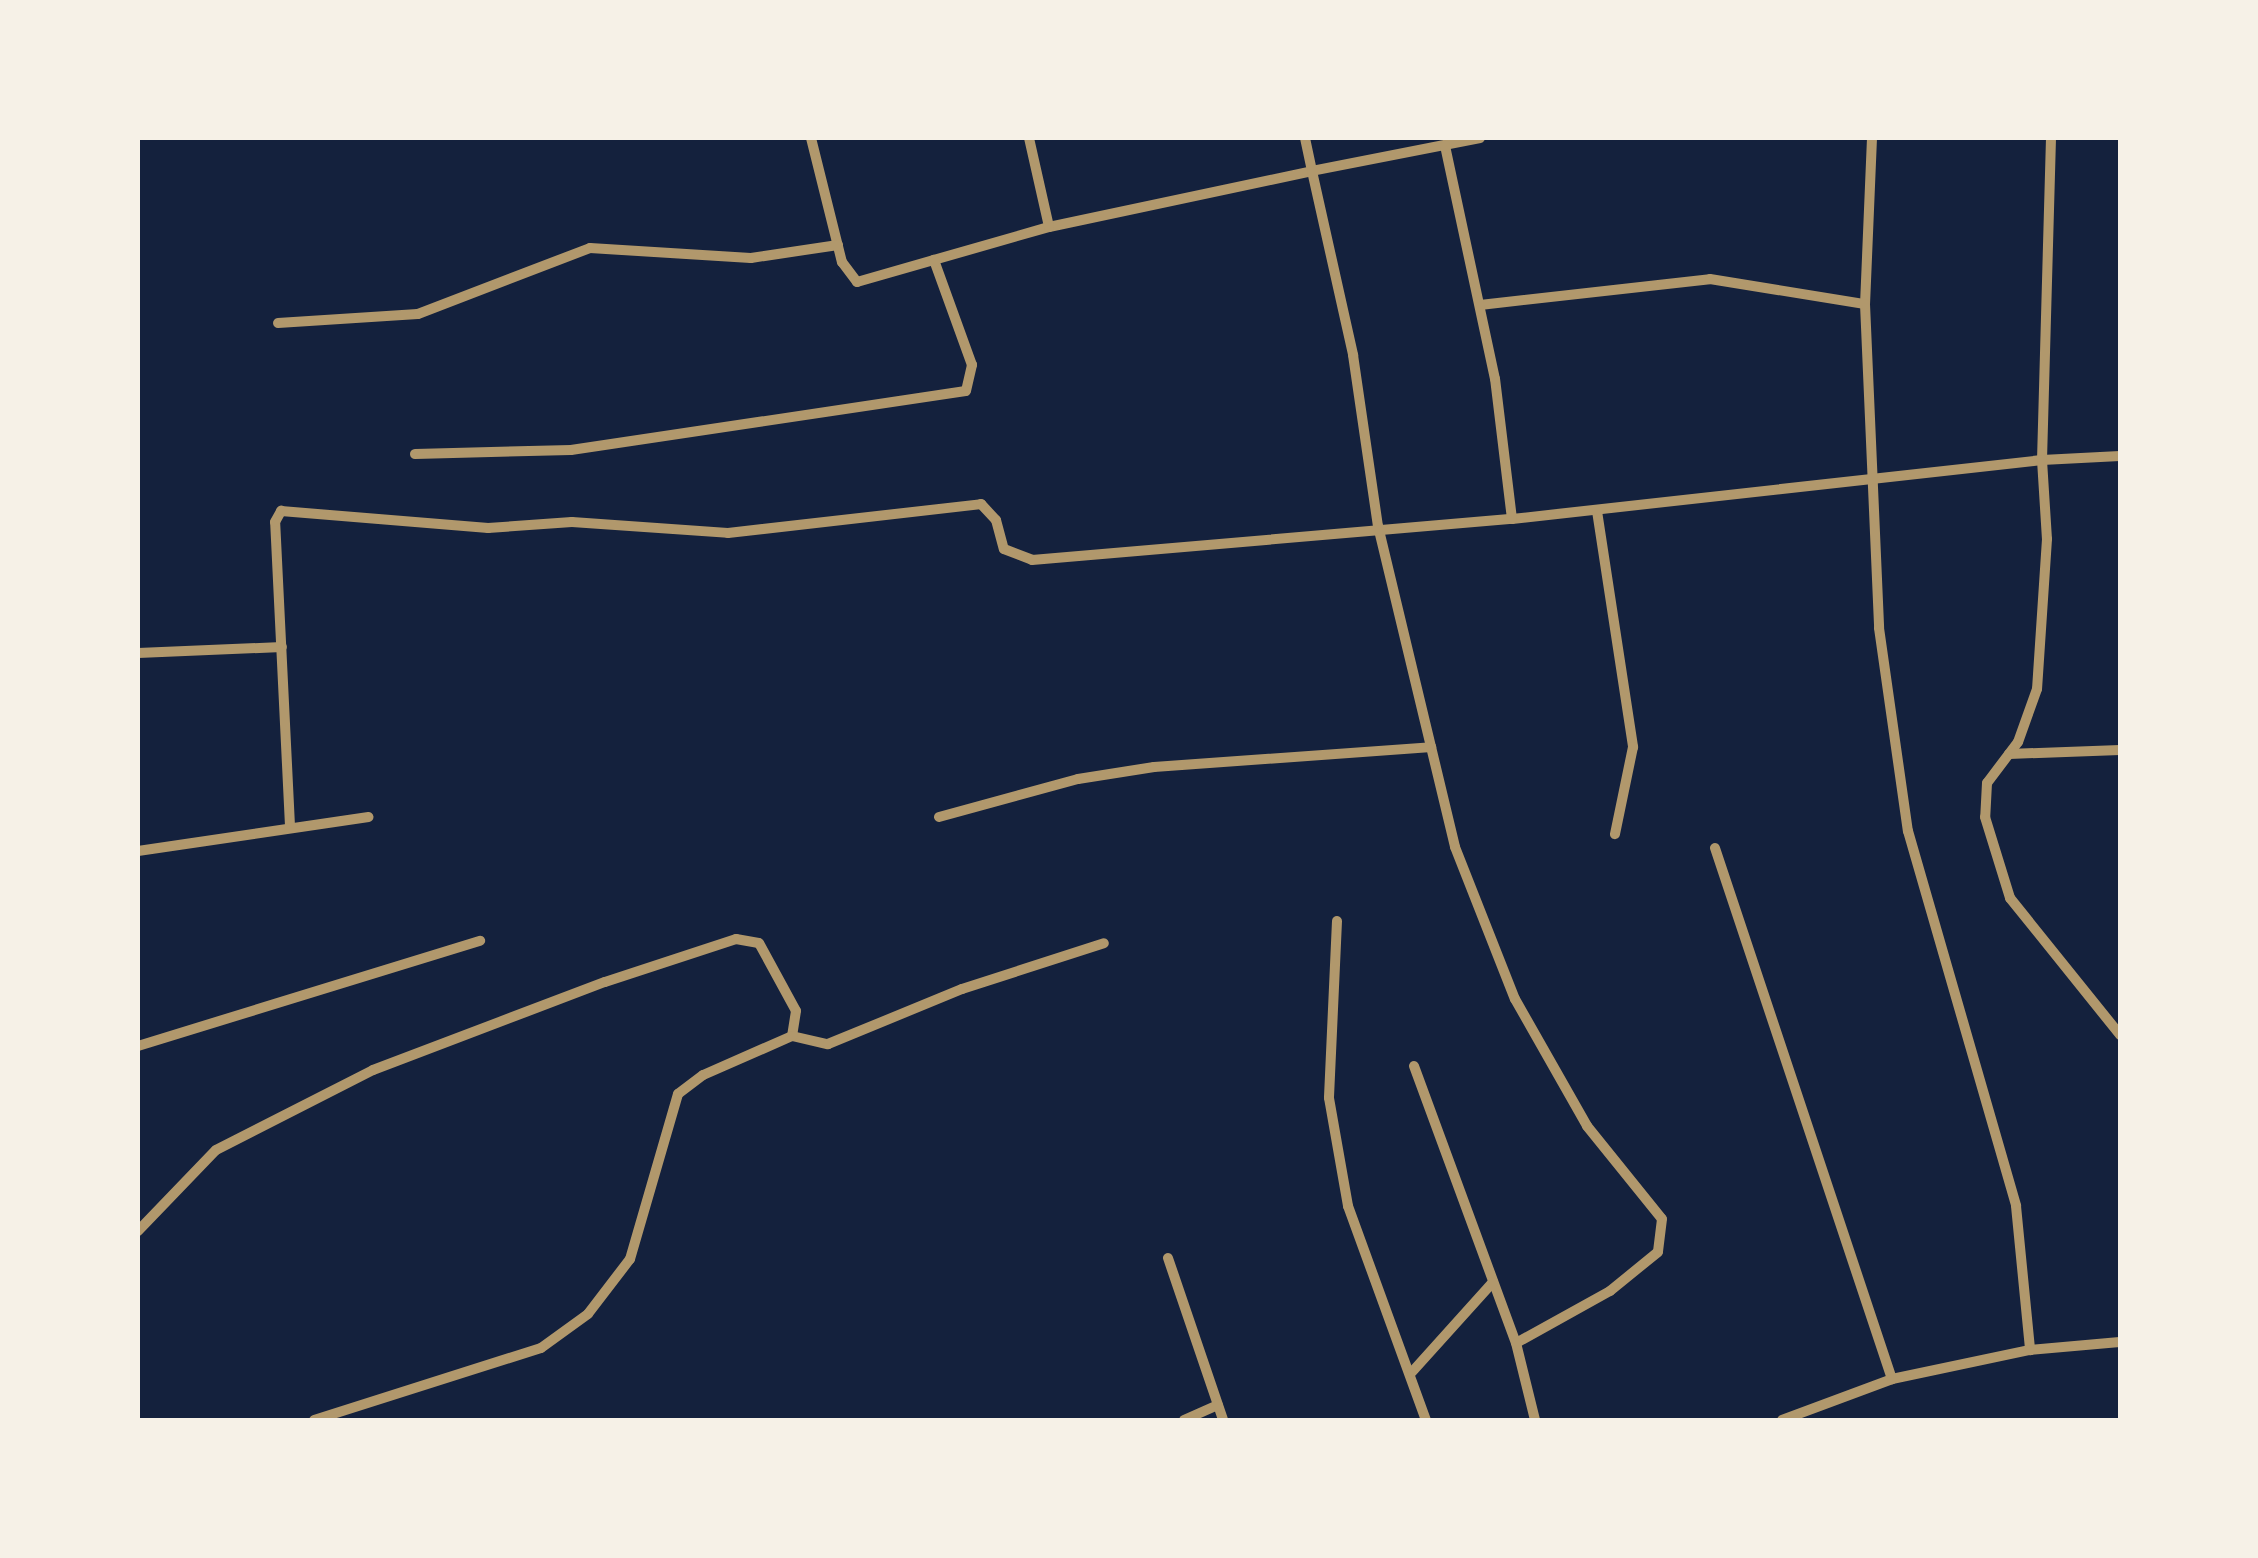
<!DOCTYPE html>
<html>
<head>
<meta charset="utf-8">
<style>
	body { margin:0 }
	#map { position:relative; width:2258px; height:1558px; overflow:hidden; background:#14213d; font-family:"IBM Plex Sans",sans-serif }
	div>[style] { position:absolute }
	.minor>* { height:10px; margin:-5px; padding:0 5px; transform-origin:5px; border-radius:5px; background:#b1986c }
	span { translate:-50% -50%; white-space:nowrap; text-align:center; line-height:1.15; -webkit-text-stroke:10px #f6f1e7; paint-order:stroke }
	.frame { position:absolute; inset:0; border:140px solid #f6f1e7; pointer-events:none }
</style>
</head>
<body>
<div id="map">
	<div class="minor">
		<div style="left:811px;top:138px;width:128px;rotate:76deg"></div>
		<div style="left:842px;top:262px;width:25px;rotate:53deg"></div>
		<div style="left:857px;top:282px;width:200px;rotate:-16deg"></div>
		<div style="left:1049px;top:227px;width:269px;rotate:-12deg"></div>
		<div style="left:1312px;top:171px;width:34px;rotate:-102deg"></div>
		<div style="left:1029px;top:138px;width:91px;rotate:77.3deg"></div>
		<div style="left:1480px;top:138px;width:171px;rotate:168.9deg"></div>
		<div style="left:1312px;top:171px;width:189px;rotate:77.4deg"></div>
		<div style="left:1353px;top:355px;width:173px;rotate:81.7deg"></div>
		<div style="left:1378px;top:526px;width:330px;rotate:76.5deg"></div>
		<div style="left:1455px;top:847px;width:163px;rotate:68.5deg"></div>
		<div style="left:1515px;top:999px;width:146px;rotate:60.4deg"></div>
		<div style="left:1587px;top:1126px;width:119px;rotate:51.1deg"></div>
		<div style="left:1662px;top:1219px;width:33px;rotate:97deg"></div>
		<div style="left:1658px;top:1252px;width:62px;rotate:140.9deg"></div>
		<div style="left:1610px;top:1291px;width:107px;rotate:151deg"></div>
		<div style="left:1872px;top:138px;width:166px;rotate:92.4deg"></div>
		<div style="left:1865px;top:304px;width:324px;rotate:87.5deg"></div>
		<div style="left:1879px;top:628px;width:205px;rotate:81.9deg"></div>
		<div style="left:1908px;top:831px;width:390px;rotate:73.9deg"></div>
		<div style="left:2016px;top:1206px;width:145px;rotate:84.4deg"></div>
		<div style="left:2051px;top:138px;width:322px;rotate:91.6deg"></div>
		<div style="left:2042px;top:460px;width:78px;rotate:-2.9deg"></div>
		<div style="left:1480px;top:305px;width:231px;rotate:-6.4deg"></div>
		<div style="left:1710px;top:279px;width:157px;rotate:9.2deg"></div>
		<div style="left:278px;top:323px;width:140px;rotate:-3.7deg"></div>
		<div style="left:418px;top:314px;width:184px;rotate:-21deg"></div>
		<div style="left:590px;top:248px;width:161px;rotate:3.6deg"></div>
		<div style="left:751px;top:258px;width:88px;rotate:-8.5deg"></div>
		<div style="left:415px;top:454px;width:156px;rotate:-1.5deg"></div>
		<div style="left:571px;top:450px;width:399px;rotate:-8.5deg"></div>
		<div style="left:966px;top:391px;width:27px;rotate:-77deg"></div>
		<div style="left:972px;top:365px;width:112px;rotate:-109.9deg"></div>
		<div style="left:1597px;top:511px;width:239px;rotate:81.3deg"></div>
		<div style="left:1633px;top:747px;width:89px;rotate:101.7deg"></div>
		<div style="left:1512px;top:519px;width:533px;rotate:-6.35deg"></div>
		<div style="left:2042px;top:460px;width:79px;rotate:86.4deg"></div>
		<div style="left:2047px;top:539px;width:150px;rotate:93.8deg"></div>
		<div style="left:2037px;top:689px;width:56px;rotate:109.7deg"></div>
		<div style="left:2018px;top:742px;width:51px;rotate:127.1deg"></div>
		<div style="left:1987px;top:783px;width:34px;rotate:93deg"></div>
		<div style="left:1985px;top:817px;width:85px;rotate:72.8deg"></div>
		<div style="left:2010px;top:898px;width:176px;rotate:51.2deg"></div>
		<div style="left:138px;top:653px;width:144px;rotate:-2.4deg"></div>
		<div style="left:2009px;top:754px;width:111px;rotate:-2.1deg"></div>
		<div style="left:939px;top:817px;width:144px;rotate:-15.3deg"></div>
		<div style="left:1078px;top:779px;width:77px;rotate:-9deg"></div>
		<div style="left:1154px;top:767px;width:278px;rotate:-4.1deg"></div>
		<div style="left:290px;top:826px;width:304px;rotate:-92.8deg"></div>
		<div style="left:275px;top:522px;width:13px;rotate:-61deg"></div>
		<div style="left:281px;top:511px;width:208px;rotate:4.7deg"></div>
		<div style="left:488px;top:528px;width:84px;rotate:-4.1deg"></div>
		<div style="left:572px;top:522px;width:156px;rotate:4deg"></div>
		<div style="left:728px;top:533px;width:255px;rotate:-6.5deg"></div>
		<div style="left:981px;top:504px;width:22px;rotate:47deg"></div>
		<div style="left:996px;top:520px;width:30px;rotate:75deg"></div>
		<div style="left:1004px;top:549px;width:30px;rotate:21deg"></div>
		<div style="left:1032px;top:560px;width:482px;rotate:-4.9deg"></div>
		<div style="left:1512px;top:519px;width:141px;rotate:-96.9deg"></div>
		<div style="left:1495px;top:379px;width:239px;rotate:-102.1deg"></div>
		<div style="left:1715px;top:848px;width:560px;rotate:71.57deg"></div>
		<div style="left:138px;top:851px;width:233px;rotate:-8.4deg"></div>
		<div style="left:1337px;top:921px;width:177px;rotate:92.6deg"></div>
		<div style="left:1329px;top:1098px;width:110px;rotate:80deg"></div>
		<div style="left:1348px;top:1206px;width:228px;rotate:70deg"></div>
		<div style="left:792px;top:1036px;width:37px;rotate:13deg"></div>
		<div style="left:828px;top:1044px;width:145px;rotate:-22.3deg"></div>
		<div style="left:962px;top:989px;width:149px;rotate:-17.9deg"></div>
		<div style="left:138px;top:1046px;width:358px;rotate:-17.1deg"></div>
		<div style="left:1414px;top:1066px;width:295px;rotate:69.8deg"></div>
		<div style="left:1516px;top:1343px;width:79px;rotate:76.1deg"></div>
		<div style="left:138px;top:1231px;width:112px;rotate:-46.1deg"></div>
		<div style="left:216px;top:1150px;width:176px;rotate:-27deg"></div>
		<div style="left:373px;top:1070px;width:248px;rotate:-20.8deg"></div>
		<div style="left:605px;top:982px;width:138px;rotate:-18.2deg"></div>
		<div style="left:736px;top:939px;width:23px;rotate:10deg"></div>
		<div style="left:759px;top:943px;width:77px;rotate:61.4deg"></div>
		<div style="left:796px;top:1011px;width:25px;rotate:99deg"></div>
		<div style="left:792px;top:1036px;width:97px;rotate:156.3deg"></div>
		<div style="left:703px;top:1075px;width:31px;rotate:143deg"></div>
		<div style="left:678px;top:1094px;width:172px;rotate:106.2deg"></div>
		<div style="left:630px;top:1259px;width:69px;rotate:127.4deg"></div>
		<div style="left:588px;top:1314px;width:58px;rotate:144.1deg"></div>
		<div style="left:541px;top:1348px;width:238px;rotate:162.4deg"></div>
		<div style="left:1168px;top:1258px;width:171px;rotate:71.2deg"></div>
		<div style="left:1412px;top:1372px;width:121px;rotate:-48deg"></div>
		<div style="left:1184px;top:1420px;width:37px;rotate:-24deg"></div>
		<div style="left:1782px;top:1420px;width:117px;rotate:-20.4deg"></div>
		<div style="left:1892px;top:1379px;width:141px;rotate:-11.9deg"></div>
		<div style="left:2030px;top:1350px;width:90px;rotate:-5.1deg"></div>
	</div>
	<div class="frame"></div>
</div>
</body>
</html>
